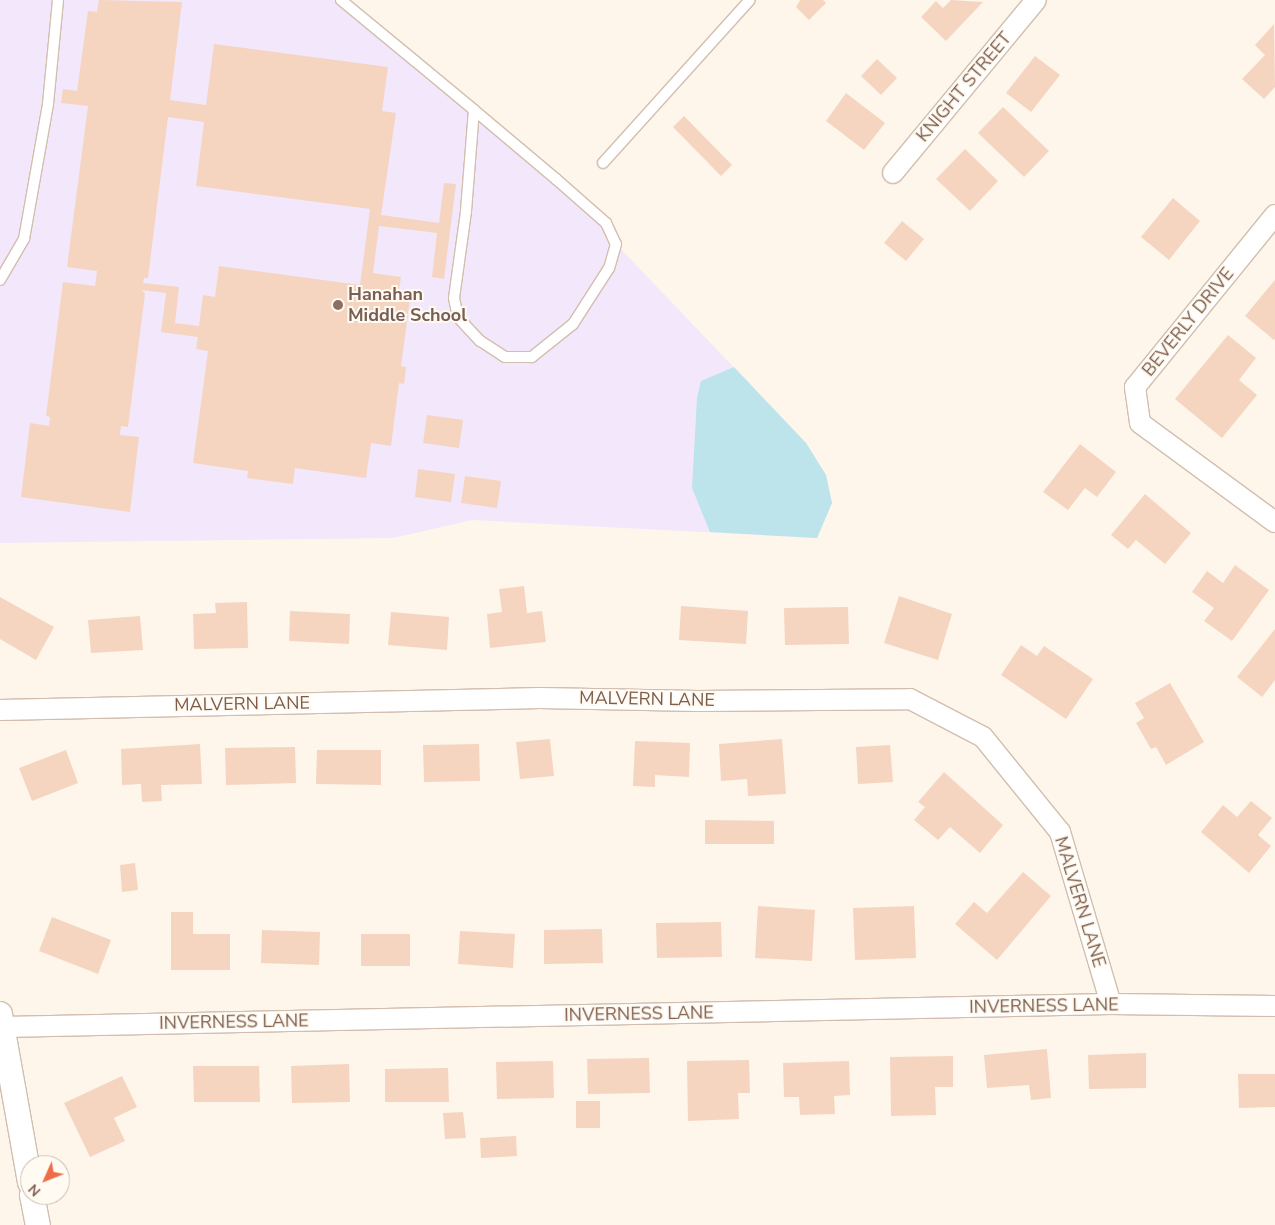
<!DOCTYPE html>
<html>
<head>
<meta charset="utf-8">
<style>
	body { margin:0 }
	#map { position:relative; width:1275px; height:1225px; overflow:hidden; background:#fef6eb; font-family:"Nunito Sans",sans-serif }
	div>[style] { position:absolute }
	.education>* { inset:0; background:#f3e7fb }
	.water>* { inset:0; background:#bde4ea }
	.building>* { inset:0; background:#f5d5c0 }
	.roads { filter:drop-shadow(1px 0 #d2beae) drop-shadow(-1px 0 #d2beae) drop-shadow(0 1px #d2beae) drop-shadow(0 -1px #d2beae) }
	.service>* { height:10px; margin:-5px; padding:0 5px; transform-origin:5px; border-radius:5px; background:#fff }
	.minor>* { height:20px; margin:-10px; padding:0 10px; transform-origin:10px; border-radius:10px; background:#fff }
	.tertiary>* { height:24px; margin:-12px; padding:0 12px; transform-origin:12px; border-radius:12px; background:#fff }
	.dots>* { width:14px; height:14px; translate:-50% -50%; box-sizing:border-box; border:2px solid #fffaf2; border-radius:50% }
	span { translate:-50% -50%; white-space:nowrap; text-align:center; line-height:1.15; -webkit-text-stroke:4px #fffaf2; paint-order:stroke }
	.street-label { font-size:18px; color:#7c5c4b }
	.education-label { font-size:18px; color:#785e54; font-weight:700 }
	.left { translate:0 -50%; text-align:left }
	.north { position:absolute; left:20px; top:1155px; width:50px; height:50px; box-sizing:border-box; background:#fffaf2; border:1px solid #cbbbaf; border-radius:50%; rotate:226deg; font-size:14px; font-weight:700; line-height:20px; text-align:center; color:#7c5c4b }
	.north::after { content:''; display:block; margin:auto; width:18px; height:22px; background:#ee6d49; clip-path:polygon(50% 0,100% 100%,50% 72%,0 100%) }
</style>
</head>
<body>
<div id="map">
	<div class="education">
		<div style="clip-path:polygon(0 0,341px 0,606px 223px,616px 244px,806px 443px,826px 475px,832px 503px,817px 538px,472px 520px,393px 538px,0 543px)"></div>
	</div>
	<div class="water">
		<div style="clip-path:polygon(734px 367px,806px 443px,826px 475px,832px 503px,817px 538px,710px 532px,692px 488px,697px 398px,701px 381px)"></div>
	</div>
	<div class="building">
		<div style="clip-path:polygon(evenodd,99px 0,182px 2px,170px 100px,206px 105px,214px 44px,388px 67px,382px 111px,396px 113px,381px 215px,439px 223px,444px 183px,456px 184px,444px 279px,432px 277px,437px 233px,379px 226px,373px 273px,401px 277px,399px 290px,411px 292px,401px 366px,406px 367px,404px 384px,399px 383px,391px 446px,371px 443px,366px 478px,295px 468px,293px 484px,247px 478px,248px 471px,193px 463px,208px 351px,196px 349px,198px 337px,161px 332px,166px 293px,142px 290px,145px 294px,128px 427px,121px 426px,120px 435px,139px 437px,130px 512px,21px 497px,30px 423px,49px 426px,50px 417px,46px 416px,63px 282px,95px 286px,97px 271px,67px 267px,88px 106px,61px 103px,63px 89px,77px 91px,88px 11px,97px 12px,99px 0,168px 117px,204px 122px,196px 186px,370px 209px,360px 285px,219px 266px,215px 297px,203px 295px,199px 326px,175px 323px,179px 287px,143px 283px,144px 278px,148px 278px,168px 117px)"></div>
		<div style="clip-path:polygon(800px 0,823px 0,826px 3px,809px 20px,796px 7px)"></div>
		<div style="clip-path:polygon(951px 0,983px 2px,946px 41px,921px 17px,936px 1px,943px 8px)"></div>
		<div style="clip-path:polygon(1274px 24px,1275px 87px,1264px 99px,1242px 79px,1265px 55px,1255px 45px)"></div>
		<div style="clip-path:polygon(1035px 56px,1060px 75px,1031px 112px,1006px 93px)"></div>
		<div style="clip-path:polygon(877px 59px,897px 78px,881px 95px,861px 76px)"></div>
		<div style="clip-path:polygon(846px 93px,885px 123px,864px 150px,826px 121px)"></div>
		<div style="clip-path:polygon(1003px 107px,1049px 151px,1024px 177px,978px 133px)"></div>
		<div style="clip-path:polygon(684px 116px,732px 165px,721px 176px,673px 127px)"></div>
		<div style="clip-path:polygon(965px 149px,998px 181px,970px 211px,936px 179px)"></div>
		<div style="clip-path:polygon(1173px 198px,1200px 221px,1169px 260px,1141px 237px)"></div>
		<div style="clip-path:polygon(902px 221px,924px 239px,906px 261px,884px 243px)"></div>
		<div style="clip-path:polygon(1275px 280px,1275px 339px,1274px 340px,1245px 316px)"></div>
		<div style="clip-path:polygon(1228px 335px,1256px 358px,1239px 380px,1257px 395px,1222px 438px,1175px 399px)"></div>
		<div style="clip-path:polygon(427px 415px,463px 420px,459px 448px,423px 443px)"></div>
		<div style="clip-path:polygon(1080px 444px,1116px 472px,1097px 497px,1085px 488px,1068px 510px,1043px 492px)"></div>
		<div style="clip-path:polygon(418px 469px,455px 474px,451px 502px,415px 497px)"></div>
		<div style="clip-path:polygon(465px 476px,501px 481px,497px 508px,461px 503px)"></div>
		<div style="clip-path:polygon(1145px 494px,1191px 533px,1165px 564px,1136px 540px,1128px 549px,1111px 535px)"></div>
		<div style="clip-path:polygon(1235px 565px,1269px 590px,1232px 641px,1204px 621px,1214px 608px,1192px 592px,1207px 571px,1223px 583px)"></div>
		<div style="clip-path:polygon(524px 586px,527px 613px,542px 611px,546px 642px,490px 648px,487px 614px,502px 612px,499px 589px)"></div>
		<div style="clip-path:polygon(899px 596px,952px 614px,938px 660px,884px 643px)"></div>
		<div style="clip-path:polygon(0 597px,54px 627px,36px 660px,0 639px)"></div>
		<div style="clip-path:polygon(247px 602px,248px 648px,194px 649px,193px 614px,216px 613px,215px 603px)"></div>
		<div style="clip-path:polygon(681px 606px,748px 611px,746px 644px,679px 640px)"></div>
		<div style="clip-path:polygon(848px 607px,849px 644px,785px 645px,784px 608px)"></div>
		<div style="clip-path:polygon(290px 611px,350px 614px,349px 644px,289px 641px)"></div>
		<div style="clip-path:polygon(391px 612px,449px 617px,447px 650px,388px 645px)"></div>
		<div style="clip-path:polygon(140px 616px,143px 650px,91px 653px,88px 620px)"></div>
		<div style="clip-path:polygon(1275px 629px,1275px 680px,1262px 697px,1237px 677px)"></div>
		<div style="clip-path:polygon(1021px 645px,1037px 656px,1044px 646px,1093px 679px,1066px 719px,1001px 675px)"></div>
		<div style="clip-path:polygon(1170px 683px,1204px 742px,1166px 765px,1156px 747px,1151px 749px,1136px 723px,1144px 718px,1135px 703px)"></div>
		<div style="clip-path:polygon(550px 739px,554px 776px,520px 779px,516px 742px)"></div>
		<div style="clip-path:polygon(782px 739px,786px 794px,748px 796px,747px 779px,721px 781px,719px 744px)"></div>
		<div style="clip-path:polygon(635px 741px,690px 743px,689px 777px,655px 775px,655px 787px,633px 786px)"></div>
		<div style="clip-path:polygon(200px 744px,202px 784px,161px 785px,162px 801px,142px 802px,141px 784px,122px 785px,121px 749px)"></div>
		<div style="clip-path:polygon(479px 744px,480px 781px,424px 782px,423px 745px)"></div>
		<div style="clip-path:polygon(890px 745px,893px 782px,858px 784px,856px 747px)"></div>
		<div style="clip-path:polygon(295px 747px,296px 783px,226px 785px,225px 748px)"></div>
		<div style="clip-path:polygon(66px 750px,78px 783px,32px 801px,19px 768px)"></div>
		<div style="clip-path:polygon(317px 750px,381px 750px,381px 785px,316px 784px)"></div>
		<div style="clip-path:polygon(944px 772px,1003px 825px,980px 853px,950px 827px,938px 840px,914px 820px,925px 807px,918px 802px)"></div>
		<div style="clip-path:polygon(1251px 801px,1272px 818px,1258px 835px,1271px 846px,1249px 873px,1201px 832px,1223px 805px,1237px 817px)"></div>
		<div style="clip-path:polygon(705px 820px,774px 821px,774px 844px,705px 844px)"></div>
		<div style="clip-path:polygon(135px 863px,138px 890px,122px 892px,120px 865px)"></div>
		<div style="clip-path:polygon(1023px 872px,1051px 896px,997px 960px,955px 924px,974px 902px,987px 913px)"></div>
		<div style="clip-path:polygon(758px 906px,815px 910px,812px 961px,755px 958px)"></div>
		<div style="clip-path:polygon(914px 906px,916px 958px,855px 960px,853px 908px)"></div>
		<div style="clip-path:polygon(171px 912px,193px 912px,193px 934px,230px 934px,230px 970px,171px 970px)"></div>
		<div style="clip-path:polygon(52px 917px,111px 940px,98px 974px,39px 951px)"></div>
		<div style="clip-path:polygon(721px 922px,722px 957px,657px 958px,656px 923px)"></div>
		<div style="clip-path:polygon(602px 929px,603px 963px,544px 964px,544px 930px)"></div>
		<div style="clip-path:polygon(262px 930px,320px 932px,319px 965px,261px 963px)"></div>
		<div style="clip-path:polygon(460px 931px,515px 934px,513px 968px,458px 964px)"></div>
		<div style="clip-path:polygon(361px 934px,410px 934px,410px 966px,361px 966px)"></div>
		<div style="clip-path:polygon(1047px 1049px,1051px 1098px,1031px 1100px,1029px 1085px,987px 1088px,984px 1055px)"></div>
		<div style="clip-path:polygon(1146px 1053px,1146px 1088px,1089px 1089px,1088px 1055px)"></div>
		<div style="clip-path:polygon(953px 1056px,953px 1087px,935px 1087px,936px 1115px,891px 1116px,890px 1057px)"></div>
		<div style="clip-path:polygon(649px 1058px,650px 1093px,588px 1094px,587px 1059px)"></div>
		<div style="clip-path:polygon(749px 1060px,750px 1093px,738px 1093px,739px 1119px,688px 1121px,687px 1061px)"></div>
		<div style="clip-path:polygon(553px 1061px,554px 1098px,497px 1099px,496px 1062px)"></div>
		<div style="clip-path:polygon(849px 1061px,850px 1095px,834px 1096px,835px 1114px,800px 1115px,799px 1097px,784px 1097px,783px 1063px)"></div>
		<div style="clip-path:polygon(349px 1064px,350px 1102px,292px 1103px,291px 1066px)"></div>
		<div style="clip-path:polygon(193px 1066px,259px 1066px,260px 1102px,194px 1102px)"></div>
		<div style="clip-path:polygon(448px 1068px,449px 1102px,385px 1102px,385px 1069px)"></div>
		<div style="clip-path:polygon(1238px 1074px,1275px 1074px,1275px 1107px,1239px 1108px)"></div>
		<div style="clip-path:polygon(122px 1076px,137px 1107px,114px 1118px,125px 1141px,90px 1157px,64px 1103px)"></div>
		<div style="clip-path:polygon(576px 1101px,600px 1101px,600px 1128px,576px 1128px)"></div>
		<div style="clip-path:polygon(463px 1112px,466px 1138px,445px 1139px,443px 1113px)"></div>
		<div style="clip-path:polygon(516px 1136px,517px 1156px,481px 1158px,480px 1138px)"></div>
	</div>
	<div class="roads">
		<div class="service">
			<div style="left:341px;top:0;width:96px;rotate:39.5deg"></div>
			<div style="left:415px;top:61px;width:77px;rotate:39.7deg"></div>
			<div style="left:474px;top:110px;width:107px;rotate:40.1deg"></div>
			<div style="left:556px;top:179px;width:67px;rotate:41.3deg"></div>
			<div style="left:606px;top:223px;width:23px;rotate:65deg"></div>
			<div style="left:616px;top:244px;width:25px;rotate:106deg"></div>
			<div style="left:609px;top:268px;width:67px;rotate:122.7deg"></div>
			<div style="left:573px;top:324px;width:53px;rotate:141.2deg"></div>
			<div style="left:532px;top:357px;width:27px;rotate:180deg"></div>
			<div style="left:505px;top:357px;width:30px;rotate:-147deg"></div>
			<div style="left:480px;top:341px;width:33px;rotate:-133deg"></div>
			<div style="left:458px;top:317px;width:19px;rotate:-102deg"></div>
			<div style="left:454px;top:298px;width:88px;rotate:-82.1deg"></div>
			<div style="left:466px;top:211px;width:101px;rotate:-85.5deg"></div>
			<div style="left:603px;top:163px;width:219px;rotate:-48deg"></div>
			<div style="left:0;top:280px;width:48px;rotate:-59.7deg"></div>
			<div style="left:24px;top:239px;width:137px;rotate:-79.9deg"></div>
			<div style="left:48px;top:104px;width:104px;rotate:-84.5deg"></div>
		</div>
		<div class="minor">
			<div style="left:893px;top:173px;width:224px;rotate:-50.4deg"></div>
			<div style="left:1275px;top:215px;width:222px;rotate:129.1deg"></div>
			<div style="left:1135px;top:387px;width:36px;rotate:82deg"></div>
			<div style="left:1140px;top:423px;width:167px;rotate:36.3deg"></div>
			<div style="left:0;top:710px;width:540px;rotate:-1.27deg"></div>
			<div style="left:540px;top:698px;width:158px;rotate:1.1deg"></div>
			<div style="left:698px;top:701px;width:212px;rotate:-0.5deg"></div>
			<div style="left:910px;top:699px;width:82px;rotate:27.5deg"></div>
			<div style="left:983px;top:737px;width:122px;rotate:51deg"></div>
			<div style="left:1060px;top:832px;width:179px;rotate:73.5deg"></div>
			<div style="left:3px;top:1027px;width:1108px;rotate:-1.19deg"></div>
			<div style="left:1111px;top:1004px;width:164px;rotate:0.7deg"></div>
		</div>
		<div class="tertiary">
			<div style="left:0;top:1014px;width:171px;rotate:79.9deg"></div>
			<div style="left:32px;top:1195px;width:31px;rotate:79deg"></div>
		</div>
	</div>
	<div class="dots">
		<div style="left:338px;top:305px;background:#8d6e63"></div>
	</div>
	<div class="street-label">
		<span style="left:964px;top:87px;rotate:-50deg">KNIGHT STREET</span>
		<span style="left:1188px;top:322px;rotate:-51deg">BEVERLY DRIVE</span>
		<span style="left:647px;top:699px;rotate:1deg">MALVERN LANE</span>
		<span style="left:242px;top:704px;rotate:-1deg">MALVERN LANE</span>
		<span style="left:1080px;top:902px;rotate:73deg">MALVERN LANE</span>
		<span style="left:1044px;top:1006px;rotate:-1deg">INVERNESS LANE</span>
		<span style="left:639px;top:1014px;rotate:-1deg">INVERNESS LANE</span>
		<span style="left:234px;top:1022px;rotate:-1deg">INVERNESS LANE</span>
	</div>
	<div class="education-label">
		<span class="left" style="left:348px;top:305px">Hanahan<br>Middle School</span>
	</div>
	<div class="north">N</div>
</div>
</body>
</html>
